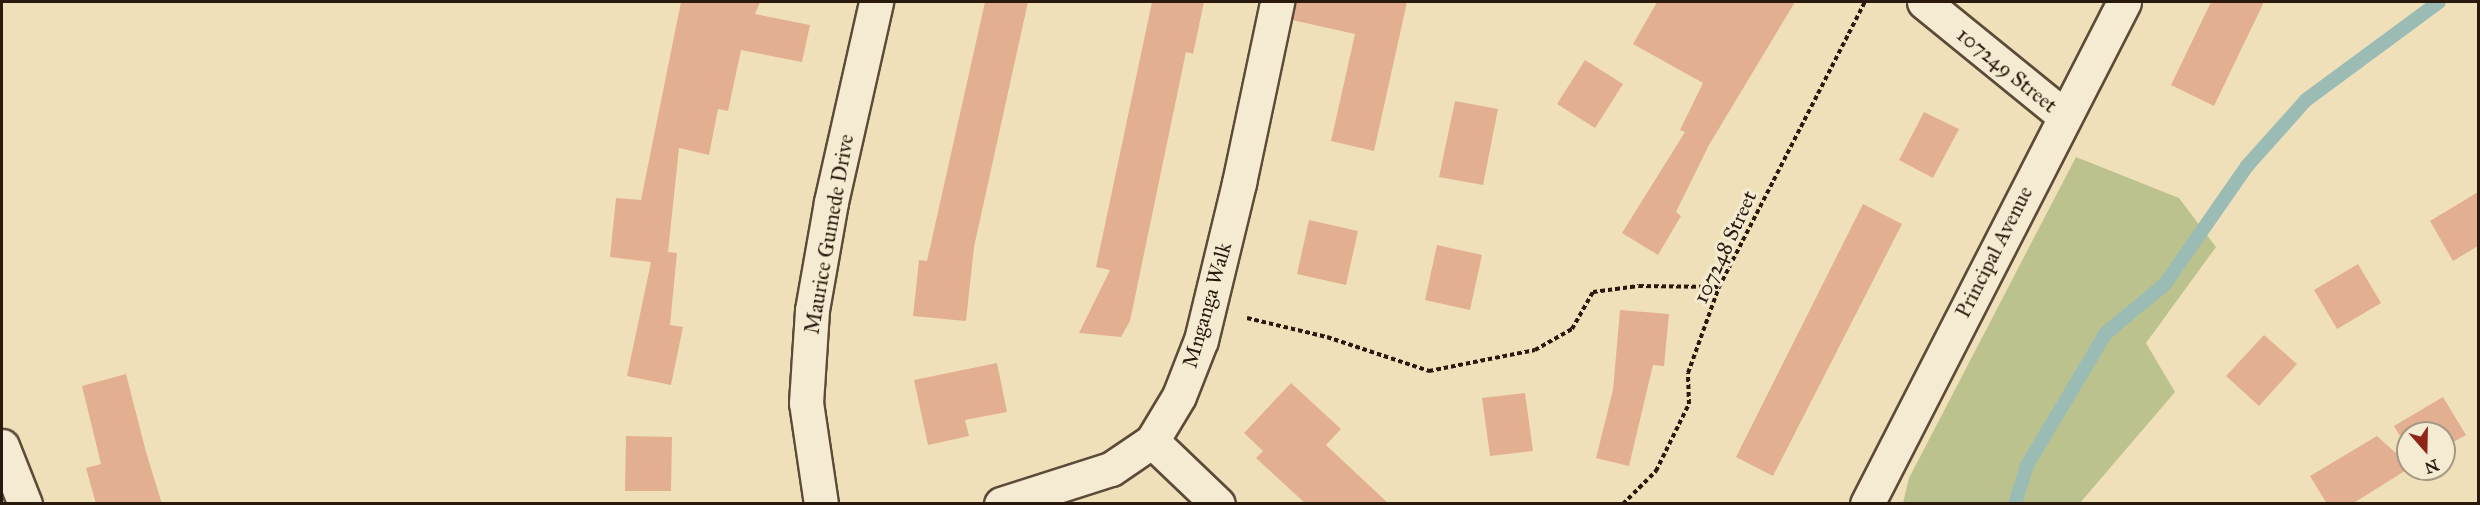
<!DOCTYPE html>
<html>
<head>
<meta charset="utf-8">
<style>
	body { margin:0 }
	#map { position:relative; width:2480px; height:505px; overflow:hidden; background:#f0e0ba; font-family:"IM FELL Great Primer",serif }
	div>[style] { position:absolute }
	.green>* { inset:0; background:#bcc28e }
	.stream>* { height:14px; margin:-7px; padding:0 7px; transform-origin:7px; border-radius:7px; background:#9bbcb4 }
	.building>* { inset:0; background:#e2b090 }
	.path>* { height:4px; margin-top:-2px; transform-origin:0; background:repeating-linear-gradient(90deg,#2a190d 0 4.5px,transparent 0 7.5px) }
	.roads { filter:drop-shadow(2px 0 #5c4b38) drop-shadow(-2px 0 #5c4b38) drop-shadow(0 2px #5c4b38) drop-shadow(0 -2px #5c4b38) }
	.minor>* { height:33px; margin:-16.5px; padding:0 16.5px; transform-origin:16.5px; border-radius:16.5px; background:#f5ebd2 }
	span { translate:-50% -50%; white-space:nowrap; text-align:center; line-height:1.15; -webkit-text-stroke:6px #f5ebd2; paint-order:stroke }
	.street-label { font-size:21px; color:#2a190d }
	.frame { position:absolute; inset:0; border:3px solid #2a190d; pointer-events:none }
	.north { position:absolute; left:2396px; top:421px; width:60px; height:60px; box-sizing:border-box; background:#f5ebd2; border:2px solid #a49783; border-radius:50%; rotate:160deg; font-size:16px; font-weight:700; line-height:24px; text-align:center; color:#2a190d }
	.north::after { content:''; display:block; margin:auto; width:21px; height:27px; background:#8f2418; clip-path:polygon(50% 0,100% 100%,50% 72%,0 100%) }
</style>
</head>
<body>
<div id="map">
	<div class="green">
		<div style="clip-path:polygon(2076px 157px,2179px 198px,2216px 247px,2146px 343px,2175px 392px,2080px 503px,1903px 503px,1909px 478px)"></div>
	</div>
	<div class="stream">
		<div style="left:2015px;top:504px;width:39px;rotate:-73deg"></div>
		<div style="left:2026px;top:467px;width:156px;rotate:-59.2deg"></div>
		<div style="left:2106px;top:333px;width:77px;rotate:-39.7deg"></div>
		<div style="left:2165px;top:284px;width:144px;rotate:-55.2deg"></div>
		<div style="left:2247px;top:166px;width:89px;rotate:-48.2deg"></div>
		<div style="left:2306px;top:100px;width:165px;rotate:-36.4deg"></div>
	</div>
	<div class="building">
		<div style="clip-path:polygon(681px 2px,760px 2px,755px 14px,810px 25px,802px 62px,741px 50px,728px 111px,718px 109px,709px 155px,679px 148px,668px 252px,677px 253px,670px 325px,683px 327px,671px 385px,627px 376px,651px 262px,610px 257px,616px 198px,641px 200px)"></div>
		<div style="clip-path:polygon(985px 2px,1028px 2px,974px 247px,966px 321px,913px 316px,919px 260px,927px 261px)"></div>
		<div style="clip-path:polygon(1152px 2px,1204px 2px,1193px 54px,1186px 52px,1130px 321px,1121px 337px,1079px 333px,1110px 270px,1096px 267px)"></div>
		<div style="clip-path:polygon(1295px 2px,1407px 2px,1374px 151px,1331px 141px,1355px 34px,1292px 20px)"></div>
		<div style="clip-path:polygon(1657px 2px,1795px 2px,1709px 145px,1676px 212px,1681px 216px,1658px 255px,1622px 233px,1685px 132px,1680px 130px,1703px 83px,1633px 44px)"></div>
		<div style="clip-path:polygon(2211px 2px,2264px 2px,2214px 106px,2171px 85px)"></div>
		<div style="clip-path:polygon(1585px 60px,1623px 84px,1595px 128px,1557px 104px)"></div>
		<div style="clip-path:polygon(1455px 101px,1498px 109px,1483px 185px,1439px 177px)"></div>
		<div style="clip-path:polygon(1924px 112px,1959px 129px,1933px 178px,1899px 160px)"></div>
		<div style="clip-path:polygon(2478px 192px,2478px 246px,2453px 261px,2430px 221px)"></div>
		<div style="clip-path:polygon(1863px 204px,1902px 224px,1773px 476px,1736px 457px)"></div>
		<div style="clip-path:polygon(1309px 220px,1358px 231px,1346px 285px,1297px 274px)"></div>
		<div style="clip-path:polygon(1437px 245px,1482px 255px,1470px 310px,1425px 300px)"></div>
		<div style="clip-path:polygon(2358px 264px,2381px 303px,2337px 329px,2314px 290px)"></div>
		<div style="clip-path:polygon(1620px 310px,1669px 314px,1664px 366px,1653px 365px,1629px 466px,1596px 458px,1613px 390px)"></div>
		<div style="clip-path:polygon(2264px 335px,2297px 364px,2259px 406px,2226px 376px)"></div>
		<div style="clip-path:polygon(997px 363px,1007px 412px,965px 420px,969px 436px,928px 445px,914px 380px)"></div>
		<div style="clip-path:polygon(126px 374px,146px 452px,162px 504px,96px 504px,86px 468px,101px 464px,82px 386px)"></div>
		<div style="clip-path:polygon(1291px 383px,1341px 429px,1326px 445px,1389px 504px,1306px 504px,1256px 458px,1263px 451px,1244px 433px)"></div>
		<div style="clip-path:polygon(1525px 393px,1533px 451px,1490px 456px,1482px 398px)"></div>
		<div style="clip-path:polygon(2443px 397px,2466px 435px,2444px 447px,2444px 433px,2408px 433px,2408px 450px,2394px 426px)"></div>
		<div style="clip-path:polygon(626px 436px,672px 437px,671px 491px,625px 491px)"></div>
		<div style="clip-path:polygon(2377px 436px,2408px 464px,2408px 469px,2352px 504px,2327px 504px,2310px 476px)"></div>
	</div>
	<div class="path">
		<div style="left:1247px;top:318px;width:82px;rotate:13.4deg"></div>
		<div style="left:1327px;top:337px;width:108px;rotate:18.4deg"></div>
		<div style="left:1429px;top:371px;width:108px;rotate:-11.2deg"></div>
		<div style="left:1535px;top:350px;width:43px;rotate:-29.6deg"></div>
		<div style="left:1572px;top:329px;width:43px;rotate:-60.4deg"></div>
		<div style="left:1593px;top:292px;width:46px;rotate:-7.4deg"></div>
		<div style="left:1639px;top:286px;width:80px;rotate:0.7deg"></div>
		<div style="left:1623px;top:504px;width:47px;rotate:-45deg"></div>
		<div style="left:1656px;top:471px;width:75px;rotate:-63.8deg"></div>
		<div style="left:1689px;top:404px;width:31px;rotate:-92deg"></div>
		<div style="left:1688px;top:373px;width:91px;rotate:-70.2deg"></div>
		<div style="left:1719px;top:287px;width:320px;rotate:-62.9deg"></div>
	</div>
	<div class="roads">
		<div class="minor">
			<div style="left:1924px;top:2px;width:179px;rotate:39.1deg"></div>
			<div style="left:1152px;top:441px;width:91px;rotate:43.7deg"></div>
			<div style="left:2px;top:446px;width:62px;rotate:68.4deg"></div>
			<div style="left:821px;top:504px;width:102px;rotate:-98.4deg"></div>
			<div style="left:806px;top:403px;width:93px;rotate:-86.3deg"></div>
			<div style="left:812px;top:310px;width:110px;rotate:-80deg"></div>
			<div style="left:831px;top:202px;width:205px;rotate:-77.3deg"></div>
			<div style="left:1001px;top:504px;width:115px;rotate:-17.7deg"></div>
			<div style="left:1111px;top:469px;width:50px;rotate:-34.3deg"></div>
			<div style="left:1152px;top:441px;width:52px;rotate:-59deg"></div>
			<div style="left:1179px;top:396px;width:60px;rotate:-68.6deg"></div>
			<div style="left:1201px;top:340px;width:162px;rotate:-76.4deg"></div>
			<div style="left:1239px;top:183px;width:185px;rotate:-78.1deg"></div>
			<div style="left:1867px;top:504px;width:564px;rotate:-62.89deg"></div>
		</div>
	</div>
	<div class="street-label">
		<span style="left:2007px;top:70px;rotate:39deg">107249 Street</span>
		<span style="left:829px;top:234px;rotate:-80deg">Maurice Gumede Drive</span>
		<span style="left:1725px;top:247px;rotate:-65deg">107248 Street</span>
		<span style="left:1994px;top:252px;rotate:-63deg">Principal Avenue</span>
		<span style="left:1207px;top:305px;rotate:-74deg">Mnganga Walk</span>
	</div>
	<div class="frame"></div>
	<div class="north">N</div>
</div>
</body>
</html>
